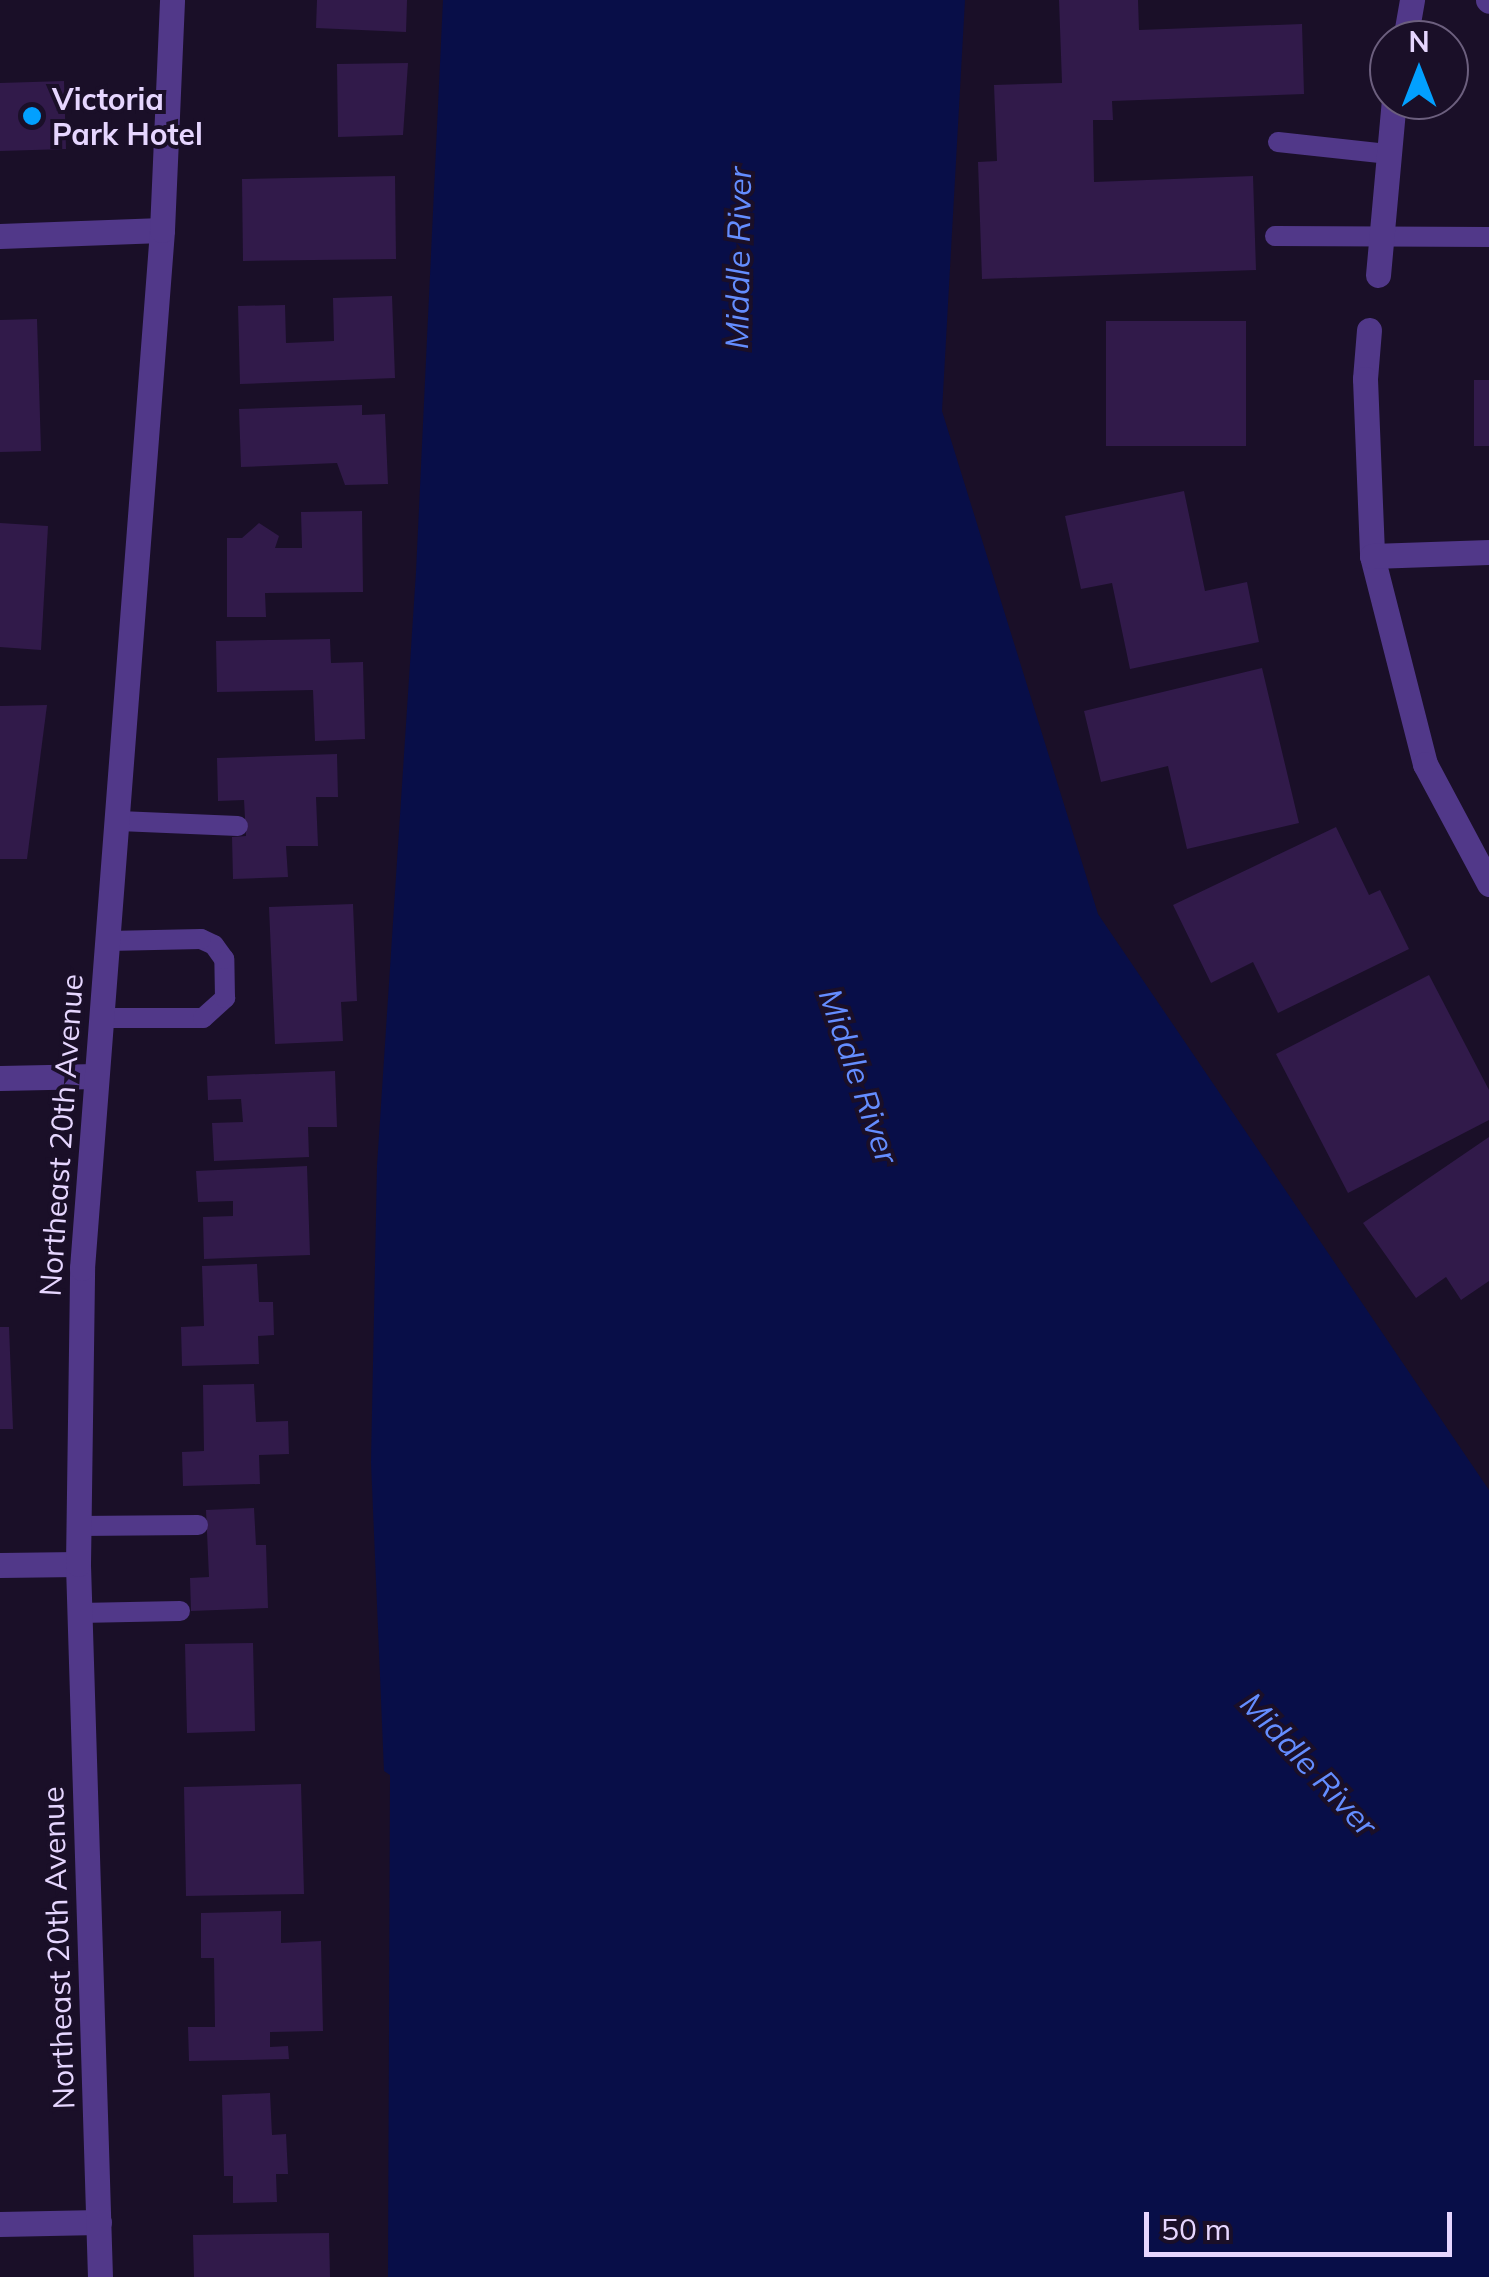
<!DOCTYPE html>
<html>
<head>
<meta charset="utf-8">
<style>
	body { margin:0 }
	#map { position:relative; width:1489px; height:2277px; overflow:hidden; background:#1a0f28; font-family:Mulish,sans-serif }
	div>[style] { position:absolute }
	.water>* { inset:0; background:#080e48 }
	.building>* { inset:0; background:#311a4a }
	.lane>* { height:20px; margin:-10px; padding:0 10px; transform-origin:10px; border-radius:10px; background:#513889 }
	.street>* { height:25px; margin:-12.5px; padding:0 12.5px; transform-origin:12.5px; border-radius:12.5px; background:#513889 }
	.dots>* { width:28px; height:28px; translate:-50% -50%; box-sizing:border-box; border:5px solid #1a0f28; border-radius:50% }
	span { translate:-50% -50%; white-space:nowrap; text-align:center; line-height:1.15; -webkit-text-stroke:8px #1a0f28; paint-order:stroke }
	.poi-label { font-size:30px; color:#e6d6ff; font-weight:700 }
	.left { translate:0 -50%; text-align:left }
	.street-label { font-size:30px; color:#e6d6ff }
	.water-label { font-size:32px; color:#648dff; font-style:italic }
	.north { position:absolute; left:1369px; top:20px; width:100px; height:100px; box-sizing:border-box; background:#1a0f28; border:2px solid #6c5f7e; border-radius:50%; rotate:0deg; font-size:28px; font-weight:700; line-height:40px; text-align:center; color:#e6d6ff }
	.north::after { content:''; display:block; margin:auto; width:35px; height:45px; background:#02a0ff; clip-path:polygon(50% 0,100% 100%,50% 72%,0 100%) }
	.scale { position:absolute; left:1144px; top:2212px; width:308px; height:45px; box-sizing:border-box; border:5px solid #e6d6ff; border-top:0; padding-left:12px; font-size:30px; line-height:35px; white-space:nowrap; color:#e6d6ff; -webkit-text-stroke:8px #1a0f28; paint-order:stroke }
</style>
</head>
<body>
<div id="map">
	<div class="water">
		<div style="clip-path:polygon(443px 0,965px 0,942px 411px,1098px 914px,1489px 1490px,1489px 2277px,388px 2277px,390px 1775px,384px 1771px,371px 1462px,377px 1166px,416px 572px)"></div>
	</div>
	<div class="building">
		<div style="clip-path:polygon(317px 0,407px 0,406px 32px,316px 28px)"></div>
		<div style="clip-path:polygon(1059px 0,1138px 0,1139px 30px,1302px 24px,1304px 94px,1112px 101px,1113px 120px,1093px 120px,1094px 182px,1253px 176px,1256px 270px,982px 279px,978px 162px,997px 161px,994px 85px,1062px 83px)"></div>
		<div style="clip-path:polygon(408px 63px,403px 135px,338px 137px,337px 64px)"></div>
		<div style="clip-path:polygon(64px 81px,66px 149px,0 151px,0 83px)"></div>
		<div style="clip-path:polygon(395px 176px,396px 259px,243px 261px,242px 179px)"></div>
		<div style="clip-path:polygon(392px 296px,395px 378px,240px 384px,238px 306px,285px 305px,286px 343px,334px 341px,333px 298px)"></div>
		<div style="clip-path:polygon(37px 319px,41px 451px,0 452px,0 320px)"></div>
		<div style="clip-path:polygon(1106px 321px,1246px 321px,1246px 446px,1106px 446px)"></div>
		<div style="clip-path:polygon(1474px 380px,1489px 380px,1489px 446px,1474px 446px)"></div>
		<div style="clip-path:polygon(362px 405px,362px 415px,385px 414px,388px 484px,345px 485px,337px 463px,241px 467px,239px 409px)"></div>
		<div style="clip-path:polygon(1184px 491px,1205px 591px,1247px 582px,1259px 642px,1130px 669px,1112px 583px,1081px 589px,1065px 516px)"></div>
		<div style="clip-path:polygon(362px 511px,363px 592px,265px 593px,266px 617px,227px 617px,227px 538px,242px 538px,259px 523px,279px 536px,275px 548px,302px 548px,301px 512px)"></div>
		<div style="clip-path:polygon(0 523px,48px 526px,41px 650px,0 647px)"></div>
		<div style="clip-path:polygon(330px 639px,331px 663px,363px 662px,365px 739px,315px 741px,313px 690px,217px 692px,216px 641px)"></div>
		<div style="clip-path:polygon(1262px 668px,1299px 823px,1187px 849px,1168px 766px,1101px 782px,1084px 711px)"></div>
		<div style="clip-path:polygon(47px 705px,27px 859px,0 859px,0 706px)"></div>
		<div style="clip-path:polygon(337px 754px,338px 797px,316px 797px,318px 846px,286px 846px,288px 877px,233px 879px,232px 837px,246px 836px,244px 800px,218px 801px,217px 758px)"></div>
		<div style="clip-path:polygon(1336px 827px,1369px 895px,1380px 890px,1409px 949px,1278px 1013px,1253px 962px,1211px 983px,1173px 905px)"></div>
		<div style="clip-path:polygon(353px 904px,357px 1001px,341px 1002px,343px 1041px,275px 1044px,269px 907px)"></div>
		<div style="clip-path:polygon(1429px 975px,1489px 1090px,1489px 1120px,1348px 1193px,1276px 1054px)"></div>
		<div style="clip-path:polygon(335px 1071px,337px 1127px,308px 1127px,309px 1157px,214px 1161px,212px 1123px,243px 1122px,241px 1099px,208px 1100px,207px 1076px)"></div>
		<div style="clip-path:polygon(1489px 1137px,1489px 1281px,1461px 1300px,1446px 1277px,1416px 1298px,1363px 1223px)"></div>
		<div style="clip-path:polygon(307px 1166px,310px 1255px,204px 1259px,203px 1217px,233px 1216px,233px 1201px,198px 1202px,196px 1171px)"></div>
		<div style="clip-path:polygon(257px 1264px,259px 1302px,273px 1302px,274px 1335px,258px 1336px,259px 1364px,182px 1366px,181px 1327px,204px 1326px,202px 1266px)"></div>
		<div style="clip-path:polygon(0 1327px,9px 1327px,13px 1429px,0 1429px)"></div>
		<div style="clip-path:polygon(254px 1384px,256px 1422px,288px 1421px,289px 1454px,259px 1455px,260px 1484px,183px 1486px,182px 1452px,204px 1451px,203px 1385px)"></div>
		<div style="clip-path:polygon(254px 1508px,256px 1545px,266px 1545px,268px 1608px,191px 1611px,190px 1578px,209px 1577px,206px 1510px)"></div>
		<div style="clip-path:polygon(253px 1643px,255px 1731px,187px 1733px,185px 1644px)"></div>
		<div style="clip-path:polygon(301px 1784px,304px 1894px,186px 1896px,184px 1787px)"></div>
		<div style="clip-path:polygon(281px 1911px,281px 1943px,321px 1941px,323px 2031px,270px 2032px,270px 2047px,288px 2046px,289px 2059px,189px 2061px,188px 2027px,215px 2027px,214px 1958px,201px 1958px,201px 1913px)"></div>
		<div style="clip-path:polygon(270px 2093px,272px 2135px,286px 2134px,288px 2174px,276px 2174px,277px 2202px,233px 2203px,233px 2176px,224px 2176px,222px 2095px)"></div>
		<div style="clip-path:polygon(329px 2233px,330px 2277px,194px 2277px,193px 2235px)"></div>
	</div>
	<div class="lane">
		<div style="left:1278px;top:142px;width:112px;rotate:6.2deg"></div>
		<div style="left:1275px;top:236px;width:214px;rotate:0.3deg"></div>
		<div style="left:119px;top:821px;width:119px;rotate:2.4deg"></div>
		<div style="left:100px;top:1018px;width:103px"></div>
		<div style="left:203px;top:1018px;width:30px;rotate:-42deg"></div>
		<div style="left:225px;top:998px;width:39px;rotate:-91deg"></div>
		<div style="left:224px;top:959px;width:17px;rotate:-126deg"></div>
		<div style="left:214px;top:945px;width:14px;rotate:-155deg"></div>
		<div style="left:201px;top:939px;width:93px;rotate:178.8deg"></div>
		<div style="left:78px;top:1526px;width:120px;rotate:-0.5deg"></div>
		<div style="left:79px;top:1613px;width:101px;rotate:-1.1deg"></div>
	</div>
	<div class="street">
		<div style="left:1488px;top:0;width:1px;rotate:45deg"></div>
		<div style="left:1405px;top:40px;width:41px;rotate:-80.1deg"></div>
		<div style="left:0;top:236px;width:162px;rotate:-2.1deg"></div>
		<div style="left:1378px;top:275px;width:176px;rotate:-84.8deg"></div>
		<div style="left:1369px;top:330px;width:49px;rotate:94.7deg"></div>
		<div style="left:1365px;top:379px;width:177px;rotate:87.7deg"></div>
		<div style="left:1372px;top:556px;width:215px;rotate:75.7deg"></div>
		<div style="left:1425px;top:764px;width:136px;rotate:61.9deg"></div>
		<div style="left:1372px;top:556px;width:117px;rotate:-2deg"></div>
		<div style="left:0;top:1078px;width:96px;rotate:-1.2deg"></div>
		<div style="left:0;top:1565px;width:78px;rotate:-0.7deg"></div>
		<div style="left:0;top:2224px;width:99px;rotate:-1.2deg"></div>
		<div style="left:100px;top:2277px;width:713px;rotate:-91.77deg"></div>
		<div style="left:78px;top:1564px;width:296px;rotate:-89.2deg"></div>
		<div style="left:82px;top:1268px;width:1041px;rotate:-85.59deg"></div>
		<div style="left:162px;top:230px;width:230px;rotate:-87.5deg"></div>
	</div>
	<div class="dots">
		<div style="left:32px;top:116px;background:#02a0ff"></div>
	</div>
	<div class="poi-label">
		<span class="left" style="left:52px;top:116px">Victoria<br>Park Hotel</span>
	</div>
	<div class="street-label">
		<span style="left:61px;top:1135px;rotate:-86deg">Northeast 20th Avenue</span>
		<span style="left:58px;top:1948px;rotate:-92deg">Northeast 20th Avenue</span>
	</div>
	<div class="water-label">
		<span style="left:738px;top:258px;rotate:-89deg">Middle River</span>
		<span style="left:859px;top:1076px;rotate:71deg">Middle River</span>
		<span style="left:1309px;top:1764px;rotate:47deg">Middle River</span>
	</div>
	<div class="north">N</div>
	<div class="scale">50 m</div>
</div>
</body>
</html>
